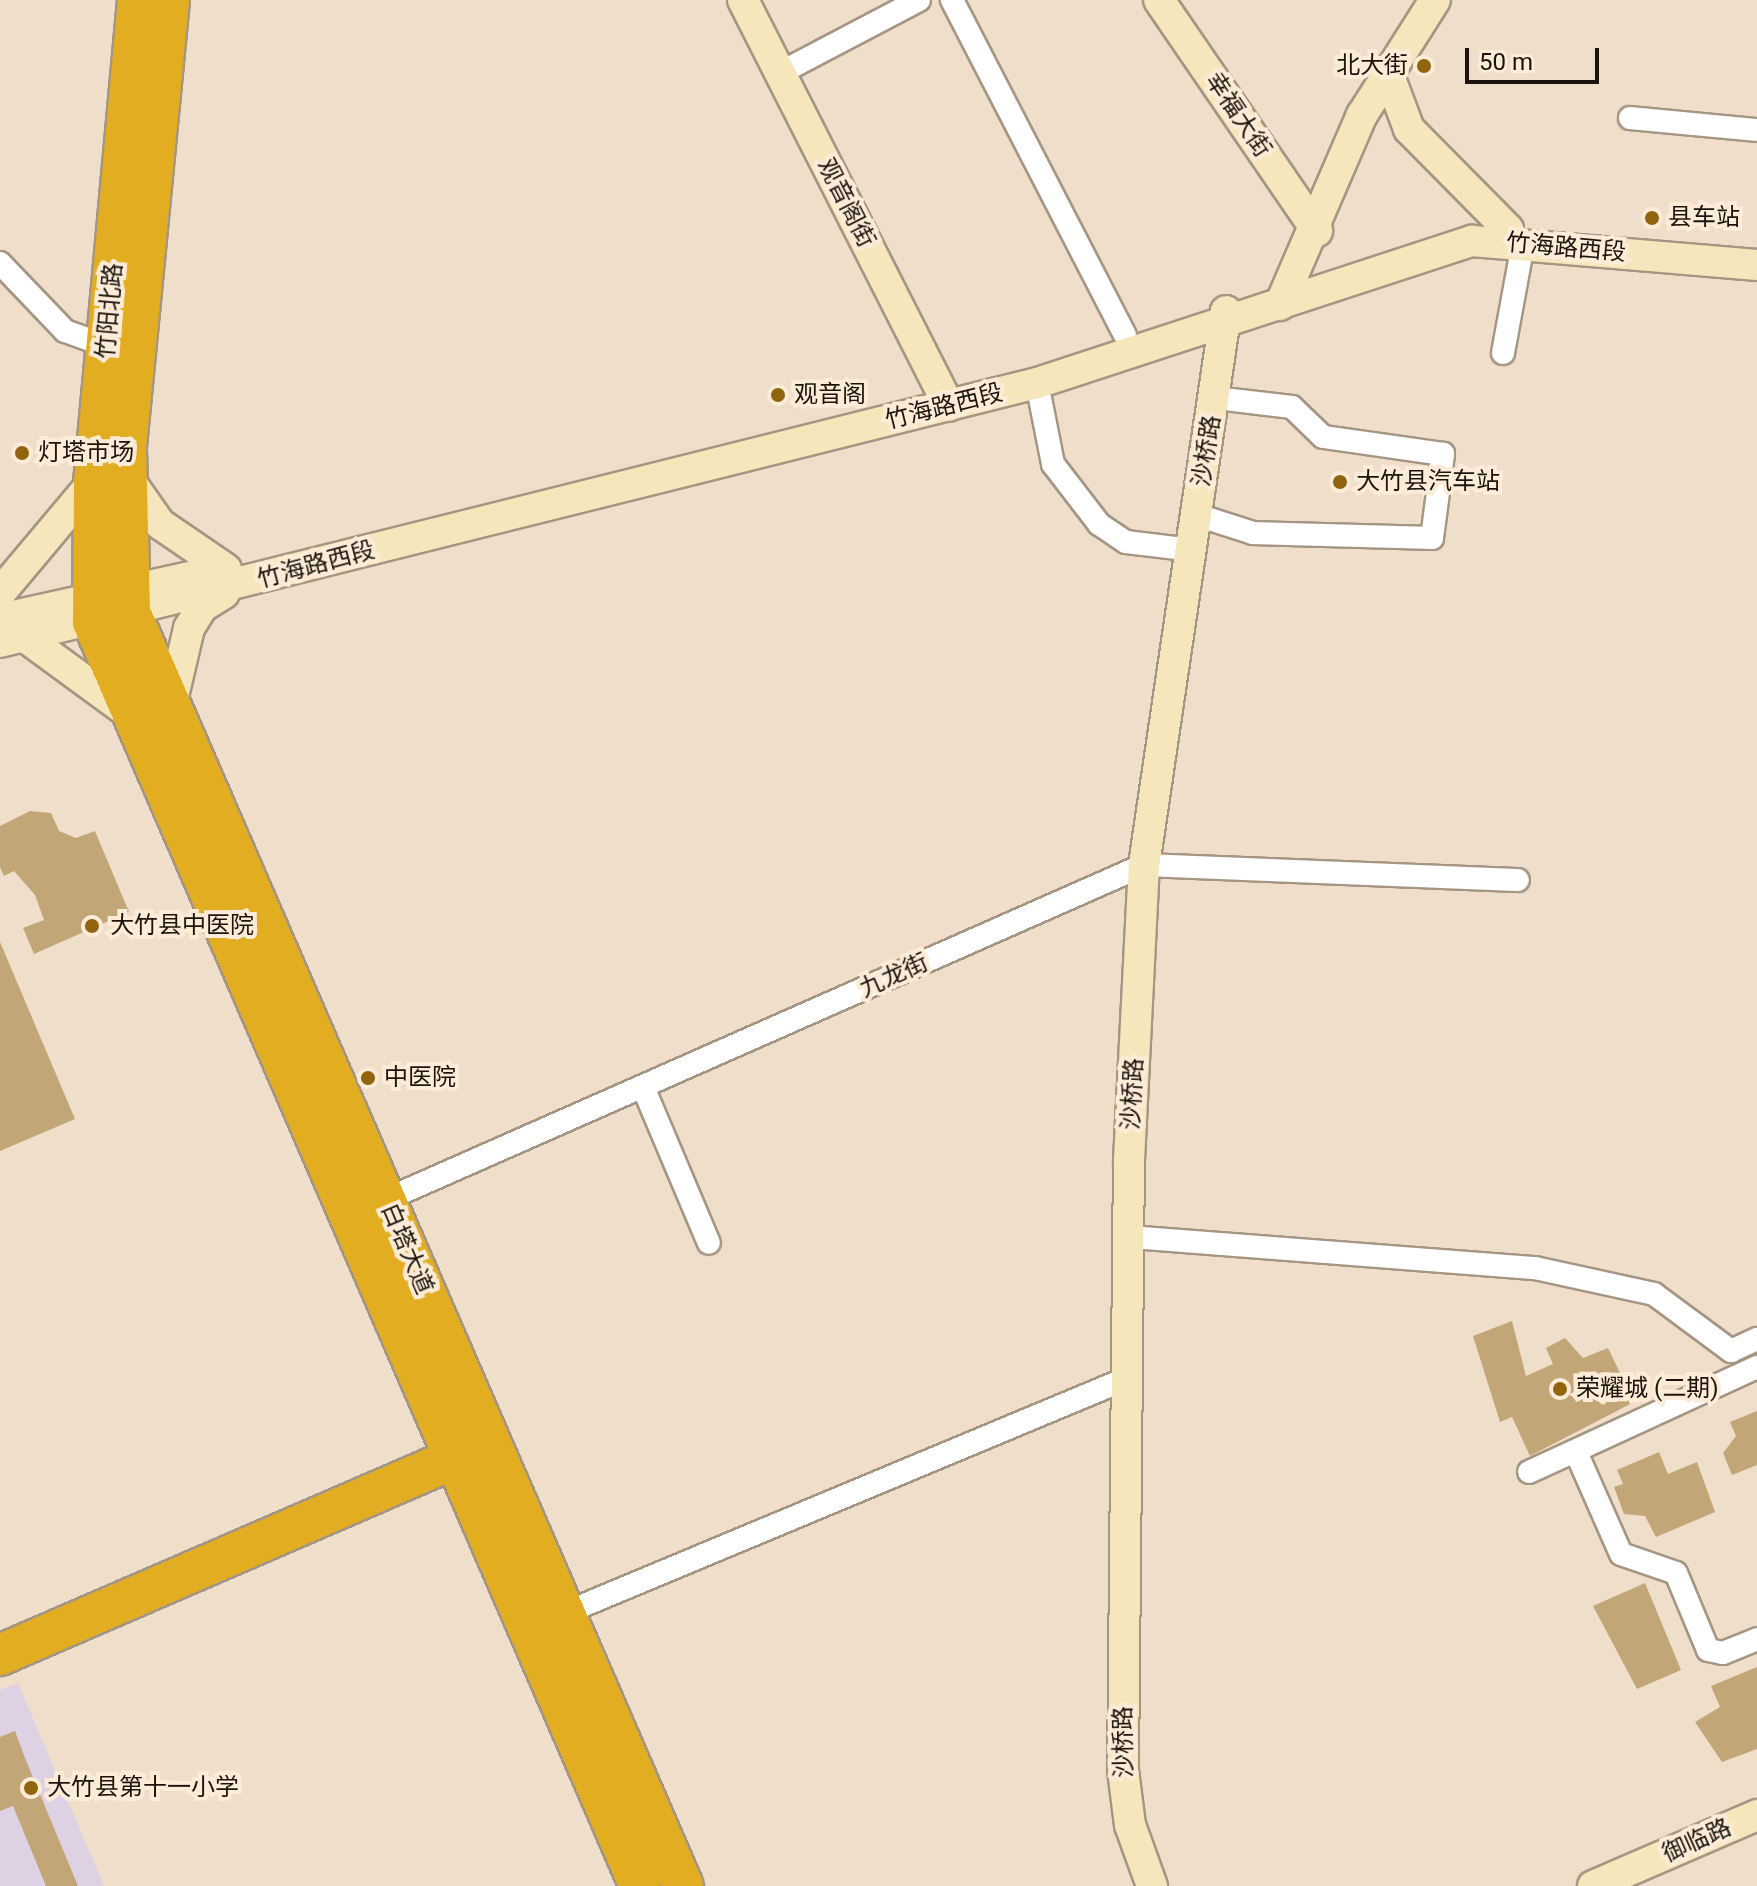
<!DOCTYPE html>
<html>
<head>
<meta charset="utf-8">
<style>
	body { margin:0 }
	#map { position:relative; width:1757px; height:1886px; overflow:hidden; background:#eedeca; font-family:Roboto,"Noto Sans SC",sans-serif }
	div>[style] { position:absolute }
	.education>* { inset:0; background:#dfd1e4 }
	.building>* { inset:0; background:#c3a677 }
	.roads { filter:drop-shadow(2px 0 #a59583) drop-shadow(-2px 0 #a59583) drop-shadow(0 2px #a59583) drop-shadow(0 -2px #a59583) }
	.street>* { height:22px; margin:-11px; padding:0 11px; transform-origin:11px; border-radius:11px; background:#fff }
	.secondary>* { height:30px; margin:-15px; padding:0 15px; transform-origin:15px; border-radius:15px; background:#f6e6bc }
	.highway>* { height:40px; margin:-20px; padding:0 20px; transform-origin:20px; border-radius:20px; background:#e2ad21 }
	.dots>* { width:22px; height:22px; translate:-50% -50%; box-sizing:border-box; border:4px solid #fcebd7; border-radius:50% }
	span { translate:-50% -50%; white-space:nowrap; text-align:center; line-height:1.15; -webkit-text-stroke:8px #fcebd7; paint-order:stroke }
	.poi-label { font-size:24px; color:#1a140d }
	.right { translate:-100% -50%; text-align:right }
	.left { translate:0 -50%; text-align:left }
	.street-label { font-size:24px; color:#1a140d }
	.scale { position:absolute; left:1465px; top:48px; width:134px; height:36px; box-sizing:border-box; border:4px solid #1a140d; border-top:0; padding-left:10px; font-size:24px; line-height:28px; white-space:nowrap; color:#1a140d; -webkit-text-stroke:6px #fcebd7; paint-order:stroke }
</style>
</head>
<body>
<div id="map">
	<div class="education">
		<div style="clip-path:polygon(18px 1683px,104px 1886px,0 1886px,0 1690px)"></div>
	</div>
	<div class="building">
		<div style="clip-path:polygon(30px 811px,51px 813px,59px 831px,76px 838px,95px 831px,129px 912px,34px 954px,23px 928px,44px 920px,35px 895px,14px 871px,4px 876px,0 867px,0 826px)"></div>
		<div style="clip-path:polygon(0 942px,75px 1119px,0 1151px)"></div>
		<div style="clip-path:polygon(1512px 1321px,1526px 1376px,1553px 1364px,1546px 1348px,1565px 1338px,1583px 1358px,1608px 1348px,1634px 1402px,1530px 1456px,1512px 1417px,1500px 1422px,1473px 1336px)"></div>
		<div style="clip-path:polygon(1757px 1411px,1757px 1465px,1732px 1475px,1723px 1453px,1736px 1436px,1730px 1422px)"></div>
		<div style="clip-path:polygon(1659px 1452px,1668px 1474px,1697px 1462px,1715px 1512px,1656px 1537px,1645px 1516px,1624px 1514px,1614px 1487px,1623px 1484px,1617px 1470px)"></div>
		<div style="clip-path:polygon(1645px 1583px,1681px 1670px,1637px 1689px,1593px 1606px)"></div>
		<div style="clip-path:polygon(1757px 1667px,1757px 1749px,1722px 1762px,1695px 1722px,1720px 1707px,1711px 1686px)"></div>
		<div style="clip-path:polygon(15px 1731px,25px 1758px,78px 1886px,46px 1886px,13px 1806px,0 1811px,0 1737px)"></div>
	</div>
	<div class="roads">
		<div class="street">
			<div style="left:952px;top:0;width:377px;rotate:62.7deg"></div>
			<div style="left:780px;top:73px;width:157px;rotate:-27.7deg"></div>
			<div style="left:1630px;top:118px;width:128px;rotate:5.4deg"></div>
			<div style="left:0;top:263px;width:94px;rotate:46.3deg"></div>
			<div style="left:65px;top:331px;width:45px;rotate:19.7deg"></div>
			<div style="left:1503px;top:353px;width:111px;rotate:-79.6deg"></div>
			<div style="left:1037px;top:383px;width:83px;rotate:78.8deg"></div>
			<div style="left:1053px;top:464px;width:76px;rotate:52.5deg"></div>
			<div style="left:1099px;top:524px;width:32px;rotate:34deg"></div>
			<div style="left:1126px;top:542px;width:66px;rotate:6.9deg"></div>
			<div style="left:1197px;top:515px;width:59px;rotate:17.8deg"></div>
			<div style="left:1253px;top:533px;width:179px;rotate:1.6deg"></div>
			<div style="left:1432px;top:538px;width:85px;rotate:-82.5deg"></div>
			<div style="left:1443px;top:454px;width:121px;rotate:-171.9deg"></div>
			<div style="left:1323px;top:437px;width:43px;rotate:-135.9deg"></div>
			<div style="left:1292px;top:407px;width:78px;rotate:-173.3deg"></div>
			<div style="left:643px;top:1087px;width:169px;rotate:67.1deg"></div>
			<div style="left:385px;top:1200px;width:830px;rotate:-23.82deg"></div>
			<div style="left:1144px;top:865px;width:374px;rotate:2.3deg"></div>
			<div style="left:1130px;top:1237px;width:406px;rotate:4.4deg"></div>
			<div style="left:1535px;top:1268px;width:122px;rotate:12.3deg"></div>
			<div style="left:1654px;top:1294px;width:96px;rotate:36.5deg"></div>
			<div style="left:1731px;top:1351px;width:29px;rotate:-25deg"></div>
			<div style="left:1576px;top:1452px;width:111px;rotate:66.2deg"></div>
			<div style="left:1621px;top:1554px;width:58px;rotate:19.1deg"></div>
			<div style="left:1676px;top:1573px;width:83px;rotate:67.4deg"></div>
			<div style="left:1708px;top:1650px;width:15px;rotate:11deg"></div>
			<div style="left:1723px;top:1653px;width:37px;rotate:-22deg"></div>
			<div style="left:1529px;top:1472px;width:251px;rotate:-24.7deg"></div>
			<div style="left:565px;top:1613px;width:610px;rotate:-22.66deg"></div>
		</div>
		<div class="secondary">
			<div style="left:743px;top:0;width:455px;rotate:63.1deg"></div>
			<div style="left:1159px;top:0;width:280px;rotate:55.6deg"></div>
			<div style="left:1388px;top:73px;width:60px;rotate:69.4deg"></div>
			<div style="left:1409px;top:129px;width:141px;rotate:45.3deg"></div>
			<div style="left:1280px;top:305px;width:207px;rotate:-66.7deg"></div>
			<div style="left:1362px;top:115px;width:136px;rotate:-57.6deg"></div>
			<div style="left:127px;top:477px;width:57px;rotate:54.9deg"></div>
			<div style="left:160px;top:524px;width:80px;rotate:34.3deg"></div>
			<div style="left:0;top:593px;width:146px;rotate:-50deg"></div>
			<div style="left:0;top:619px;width:226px;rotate:-12.5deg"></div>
			<div style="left:25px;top:637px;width:129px;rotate:36.2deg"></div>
			<div style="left:0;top:642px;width:1069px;rotate:-14.02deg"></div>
			<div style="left:1037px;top:383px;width:458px;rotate:-18.1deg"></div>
			<div style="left:1472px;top:241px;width:286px;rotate:4.8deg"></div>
			<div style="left:171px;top:705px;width:79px;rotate:-76.8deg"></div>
			<div style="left:189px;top:628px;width:25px;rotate:-58deg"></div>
			<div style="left:202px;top:607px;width:26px;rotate:-32deg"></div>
			<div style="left:1152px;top:1886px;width:65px;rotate:-109.8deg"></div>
			<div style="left:1130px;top:1825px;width:55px;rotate:-97.3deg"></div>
			<div style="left:1123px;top:1770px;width:610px;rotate:-89.44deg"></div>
			<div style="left:1129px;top:1160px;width:295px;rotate:-87.1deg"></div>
			<div style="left:1144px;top:865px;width:560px;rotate:-81.58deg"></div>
			<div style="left:1593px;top:1886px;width:179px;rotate:-23.4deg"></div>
		</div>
		<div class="highway">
			<div style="left:138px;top:0;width:483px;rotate:95.2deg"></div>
			<div style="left:94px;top:481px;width:141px;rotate:90.4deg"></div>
			<div style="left:93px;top:622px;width:1377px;rotate:66.6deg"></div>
			<div style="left:169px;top:0;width:451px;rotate:95.5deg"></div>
			<div style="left:126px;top:449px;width:163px;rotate:88.6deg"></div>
			<div style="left:130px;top:612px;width:1389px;rotate:66.54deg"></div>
			<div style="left:0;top:1655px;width:496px;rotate:-23.4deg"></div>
		</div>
	</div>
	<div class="dots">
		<div style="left:1424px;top:66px;background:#91650f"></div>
		<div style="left:1652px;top:218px;background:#91650f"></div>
		<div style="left:778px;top:395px;background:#91650f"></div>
		<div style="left:22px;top:453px;background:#91650f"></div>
		<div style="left:1340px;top:482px;background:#91650f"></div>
		<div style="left:92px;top:926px;background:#91650f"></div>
		<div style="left:368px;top:1078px;background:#91650f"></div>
		<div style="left:1560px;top:1389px;background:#91650f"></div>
		<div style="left:31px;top:1788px;background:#91650f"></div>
	</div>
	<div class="poi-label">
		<span class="right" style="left:1408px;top:66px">北大街</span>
		<span class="left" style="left:1668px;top:218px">县车站</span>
		<span class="left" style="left:794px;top:395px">观音阁</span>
		<span class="left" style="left:38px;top:453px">灯塔市场</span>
		<span class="left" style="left:1356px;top:482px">大竹县汽车站</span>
		<span class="left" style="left:110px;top:926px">大竹县中医院</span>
		<span class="left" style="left:384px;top:1078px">中医院</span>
		<span class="left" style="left:1576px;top:1389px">荣耀城 (二期)</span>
		<span class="left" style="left:47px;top:1788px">大竹县第十一小学</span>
	</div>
	<div class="street-label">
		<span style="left:1238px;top:115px;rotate:56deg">幸福大街</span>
		<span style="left:846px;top:203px;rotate:63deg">观音阁街</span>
		<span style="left:1566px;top:248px;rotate:5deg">竹海路西段</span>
		<span style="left:110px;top:311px;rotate:-85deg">竹阳北路</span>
		<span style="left:944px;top:407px;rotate:-14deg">竹海路西段</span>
		<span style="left:1207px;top:451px;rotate:-81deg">沙桥路</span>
		<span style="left:316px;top:565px;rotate:-15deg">竹海路西段</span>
		<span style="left:894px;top:976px;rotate:-24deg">九龙街</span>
		<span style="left:1133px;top:1094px;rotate:-87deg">沙桥路</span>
		<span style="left:407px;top:1249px;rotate:67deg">白塔大道</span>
		<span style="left:1124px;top:1742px;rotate:-91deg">沙桥路</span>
		<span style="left:1697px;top:1841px;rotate:-24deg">御临路</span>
	</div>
	<div class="scale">50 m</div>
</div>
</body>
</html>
